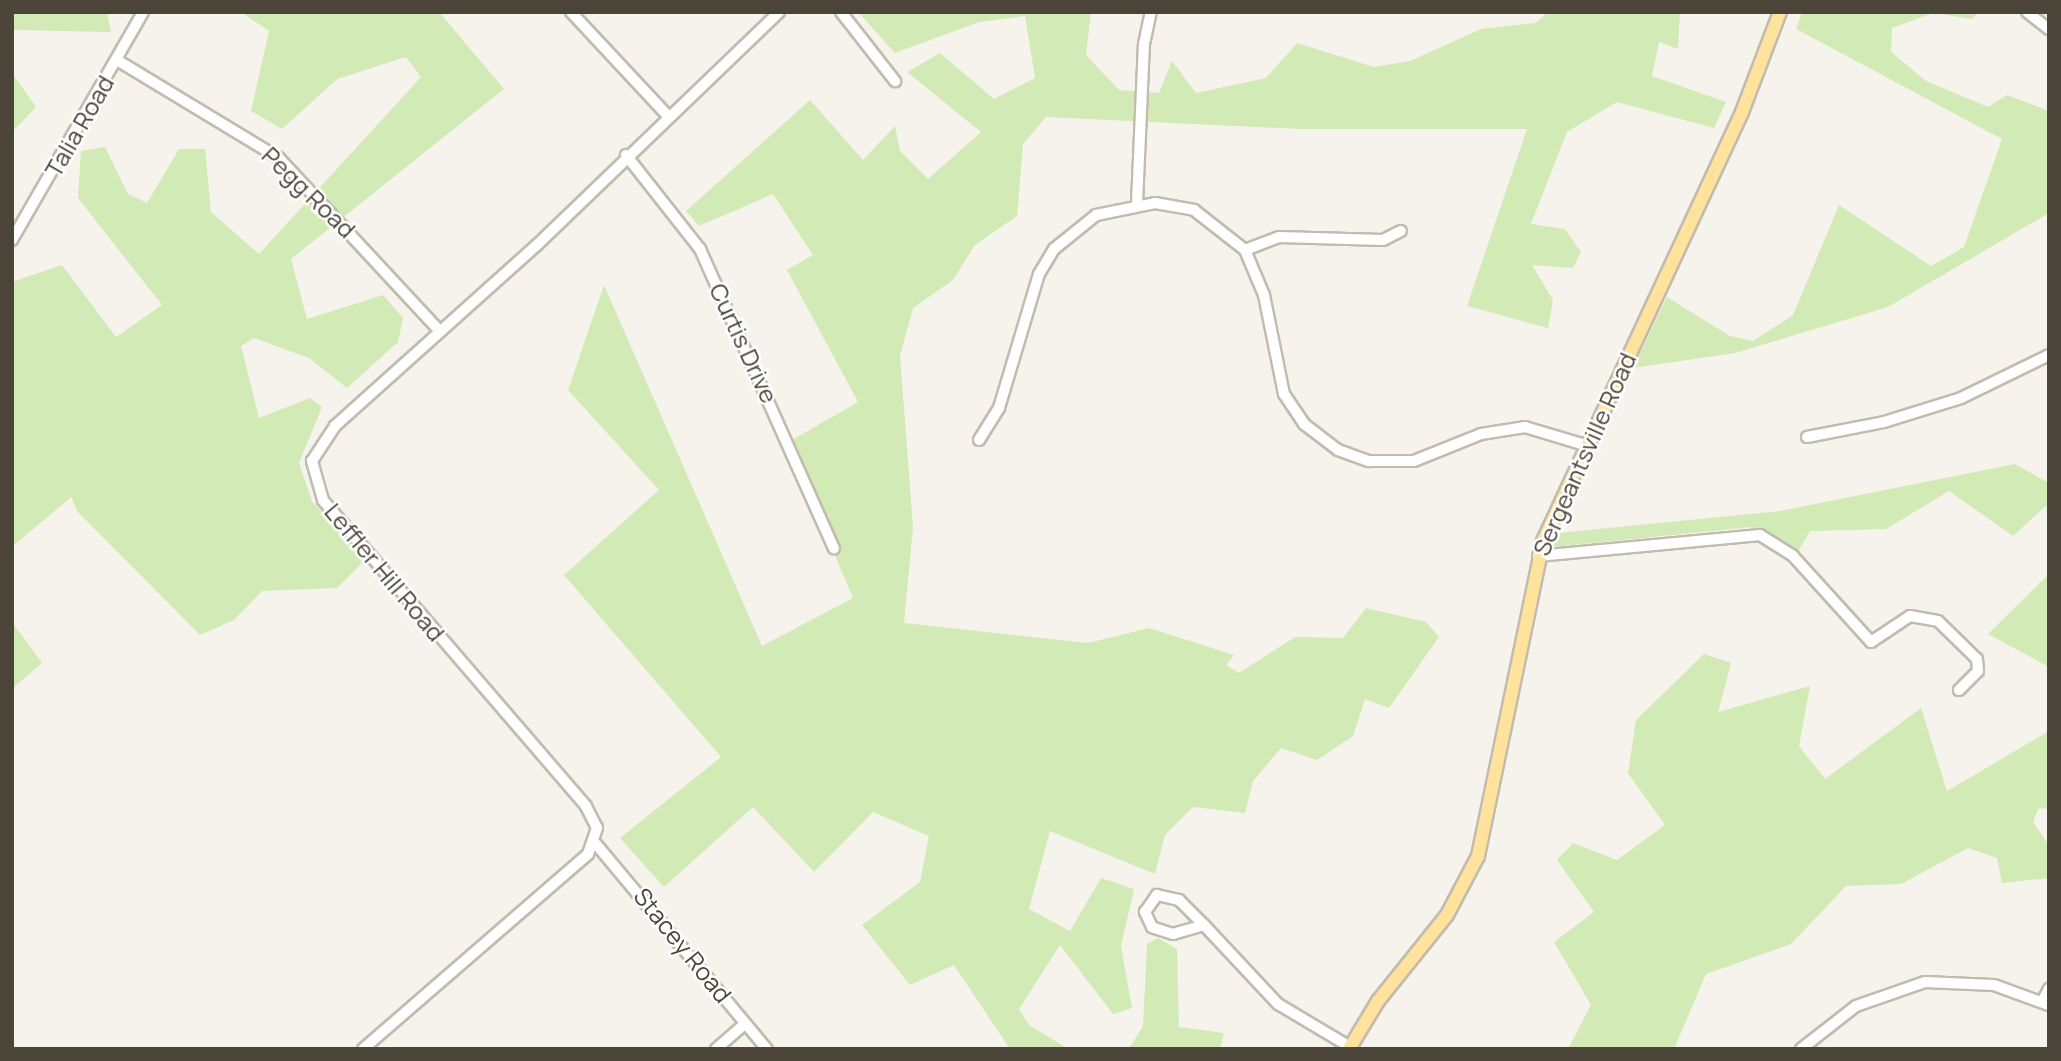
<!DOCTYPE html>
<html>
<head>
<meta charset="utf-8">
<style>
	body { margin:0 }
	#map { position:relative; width:2061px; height:1061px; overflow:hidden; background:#f6f3ec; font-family:Manrope,sans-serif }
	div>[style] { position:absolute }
	.green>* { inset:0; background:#d2eab5 }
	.roads { filter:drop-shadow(2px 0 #c2bbae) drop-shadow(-2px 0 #c2bbae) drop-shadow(0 2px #c2bbae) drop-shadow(0 -2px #c2bbae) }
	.minor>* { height:10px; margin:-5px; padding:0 5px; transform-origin:5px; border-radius:5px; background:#fff }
	.major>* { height:12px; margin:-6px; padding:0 6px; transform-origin:6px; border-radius:6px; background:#ffe39c }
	span { translate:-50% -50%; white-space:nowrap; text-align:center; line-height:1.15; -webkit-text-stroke:5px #fff; paint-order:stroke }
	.street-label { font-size:24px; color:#4b4439 }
	.frame { position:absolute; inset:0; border:14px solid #4b4439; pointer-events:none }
</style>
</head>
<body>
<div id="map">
	<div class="green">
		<div style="clip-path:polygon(12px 12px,107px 12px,111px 32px,12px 30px)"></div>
		<div style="clip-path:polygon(241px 12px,439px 12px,504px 89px,291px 259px,307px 319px,383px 295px,403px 318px,398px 342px,347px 388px,309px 358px,254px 338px,241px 346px,259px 418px,310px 398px,322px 407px,299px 463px,312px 501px,364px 561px,337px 588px,262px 591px,234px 620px,200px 635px,77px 511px,71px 497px,12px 547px,12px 282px,62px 265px,116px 337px,162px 305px,78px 198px,81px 151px,105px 147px,128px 194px,147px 203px,179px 149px,205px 149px,211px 212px,259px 254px,421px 77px,406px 57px,337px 79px,282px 129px,251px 111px,269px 31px)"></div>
		<div style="clip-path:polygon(858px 12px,1091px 12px,1086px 55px,1119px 90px,1159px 93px,1172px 61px,1196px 93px,1266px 78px,1297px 43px,1374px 67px,1410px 61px,1481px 29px,1536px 23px,1548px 12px,1680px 12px,1678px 49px,1659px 42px,1652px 76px,1726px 102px,1714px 128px,1617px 102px,1567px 132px,1531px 224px,1565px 229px,1581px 252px,1573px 268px,1532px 265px,1553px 300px,1548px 328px,1467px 306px,1527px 129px,1301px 129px,1046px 117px,1023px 144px,1017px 216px,975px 245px,953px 280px,913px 308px,900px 356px,913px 527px,904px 623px,1088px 643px,1149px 628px,1234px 655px,1226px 665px,1239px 673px,1295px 637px,1343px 638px,1366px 608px,1426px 622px,1439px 637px,1389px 708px,1365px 699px,1353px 736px,1317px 760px,1281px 748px,1253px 781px,1245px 813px,1193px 807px,1165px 835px,1155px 874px,1050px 831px,1029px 909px,1070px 931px,1101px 878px,1134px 889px,1121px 946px,1132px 1008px,1113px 1014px,1060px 945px,1019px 1009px,1029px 1025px,1069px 1049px,1010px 1049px,954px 965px,910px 985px,862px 925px,920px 882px,929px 836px,873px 812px,814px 872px,753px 807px,664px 887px,620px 838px,721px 757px,564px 575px,659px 490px,568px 390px,604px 285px,762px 646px,853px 598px,787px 443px,858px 402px,787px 270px,813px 255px,773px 194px,699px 226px,686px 211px,810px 100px,863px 160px,895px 126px,900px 151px,928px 179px,981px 132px,907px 72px,940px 53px,994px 99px,1035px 78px,1025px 16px,979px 22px,895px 53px)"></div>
		<div style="clip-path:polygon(1802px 12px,1978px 12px,1972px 19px,1933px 13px,1892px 28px,1891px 52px,1926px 81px,1988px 107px,2007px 95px,2049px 111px,2049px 213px,1888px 307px,1735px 353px,1633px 368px,1667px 297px,1730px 336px,1753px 341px,1793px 315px,1839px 205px,1931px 266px,1964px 247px,2002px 139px,1796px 29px)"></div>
		<div style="clip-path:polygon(12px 73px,36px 107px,12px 132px)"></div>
		<div style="clip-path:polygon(2015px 464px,2049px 483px,2049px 503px,2013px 536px,1949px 491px,1886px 529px,1810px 531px,1797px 553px,1778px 537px,1752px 527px,1552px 547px,1558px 533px,1780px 511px)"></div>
		<div style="clip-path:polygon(2049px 574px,2049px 667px,1988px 634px)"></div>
		<div style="clip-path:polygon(12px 622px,42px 663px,12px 689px)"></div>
		<div style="clip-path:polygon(1704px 654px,1731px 663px,1718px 712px,1810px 686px,1799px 746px,1825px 779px,1921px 708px,1947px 791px,2049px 731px,2049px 808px,2038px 809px,2033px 822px,2049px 845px,2049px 878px,2002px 883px,1997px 858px,1968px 848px,1901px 884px,1846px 886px,1791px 944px,1706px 974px,1674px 1049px,1568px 1049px,1591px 1005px,1554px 942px,1594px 912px,1557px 860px,1573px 843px,1617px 860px,1665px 825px,1628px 773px,1636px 720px)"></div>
		<div style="clip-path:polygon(1158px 938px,1177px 949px,1179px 1027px,1224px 1033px,1220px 1049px,1129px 1049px,1143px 1026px,1147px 944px)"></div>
	</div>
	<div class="roads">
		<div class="minor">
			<div style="left:571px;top:12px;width:142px;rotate:47deg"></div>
			<div style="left:841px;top:12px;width:88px;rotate:52deg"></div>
			<div style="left:2027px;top:12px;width:28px;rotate:38deg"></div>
			<div style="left:117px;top:60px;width:189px;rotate:31.2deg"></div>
			<div style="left:279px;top:158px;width:236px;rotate:47.1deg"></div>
			<div style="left:626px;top:155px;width:120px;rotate:51.8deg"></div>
			<div style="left:700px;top:249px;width:328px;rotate:65.9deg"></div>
			<div style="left:1137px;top:203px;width:159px;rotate:-87.5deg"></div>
			<div style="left:1144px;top:44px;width:33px;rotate:-78deg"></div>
			<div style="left:12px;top:240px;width:263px;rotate:-60.1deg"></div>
			<div style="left:1245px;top:250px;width:36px;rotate:-21deg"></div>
			<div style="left:1279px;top:237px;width:104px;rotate:1.7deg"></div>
			<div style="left:1383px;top:240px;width:20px;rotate:-27deg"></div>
			<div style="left:1807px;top:437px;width:78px;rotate:-11deg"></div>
			<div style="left:1884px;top:422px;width:81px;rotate:-17.3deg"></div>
			<div style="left:1961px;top:398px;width:98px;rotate:-26deg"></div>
			<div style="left:979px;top:440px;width:38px;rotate:-58deg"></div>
			<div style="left:999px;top:408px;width:140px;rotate:-73.4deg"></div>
			<div style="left:1039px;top:274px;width:29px;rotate:-59deg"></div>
			<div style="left:1054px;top:249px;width:54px;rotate:-39deg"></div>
			<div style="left:1096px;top:215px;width:60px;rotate:-11.5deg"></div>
			<div style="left:1155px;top:203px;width:40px;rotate:10deg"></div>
			<div style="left:1194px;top:210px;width:65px;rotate:38.1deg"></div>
			<div style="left:1245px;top:250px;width:49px;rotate:67.1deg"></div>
			<div style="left:1264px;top:295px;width:101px;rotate:78.6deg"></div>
			<div style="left:1284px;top:394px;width:36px;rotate:56deg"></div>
			<div style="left:1304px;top:424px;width:43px;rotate:37.4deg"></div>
			<div style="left:1338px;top:450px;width:33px;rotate:20deg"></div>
			<div style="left:1369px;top:461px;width:45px"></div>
			<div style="left:1414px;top:461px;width:72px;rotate:-21.9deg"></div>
			<div style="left:1481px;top:434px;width:45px;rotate:-9deg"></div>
			<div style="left:1525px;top:427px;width:63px;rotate:16.7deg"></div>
			<div style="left:1538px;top:556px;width:223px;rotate:-5.4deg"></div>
			<div style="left:1760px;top:535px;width:39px;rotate:32deg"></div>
			<div style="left:1793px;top:556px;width:116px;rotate:47.8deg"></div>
			<div style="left:1871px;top:642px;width:47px;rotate:-33.7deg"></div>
			<div style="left:1910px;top:616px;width:28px;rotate:10deg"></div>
			<div style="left:1938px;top:621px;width:54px;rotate:44.3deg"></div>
			<div style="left:1977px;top:659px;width:12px;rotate:85deg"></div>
			<div style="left:1978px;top:671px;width:27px;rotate:135deg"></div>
			<div style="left:596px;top:844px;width:267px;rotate:50.2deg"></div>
			<div style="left:1157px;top:895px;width:23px;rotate:13deg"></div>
			<div style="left:1179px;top:900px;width:35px;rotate:45deg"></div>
			<div style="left:1204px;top:925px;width:32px;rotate:164deg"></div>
			<div style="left:1173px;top:934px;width:22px;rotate:-162deg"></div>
			<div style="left:1152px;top:927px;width:17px;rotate:-115deg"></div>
			<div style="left:1145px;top:912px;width:21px;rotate:-55deg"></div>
			<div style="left:1204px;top:925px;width:108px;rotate:46.9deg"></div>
			<div style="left:1278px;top:1004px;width:84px;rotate:30.8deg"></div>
			<div style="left:2042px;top:1002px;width:15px;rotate:-62deg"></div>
			<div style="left:363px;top:1049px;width:298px;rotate:-40.9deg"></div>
			<div style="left:588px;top:854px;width:28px;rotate:-71deg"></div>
			<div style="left:597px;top:828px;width:25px;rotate:-117deg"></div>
			<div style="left:586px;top:806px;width:403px;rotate:-130.7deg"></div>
			<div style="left:323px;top:500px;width:41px;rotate:-105.8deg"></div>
			<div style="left:312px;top:461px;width:42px;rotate:-56.7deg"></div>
			<div style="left:335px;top:426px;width:271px;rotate:-41.9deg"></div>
			<div style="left:537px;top:245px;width:336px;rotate:-43.9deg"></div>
			<div style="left:716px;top:1049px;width:38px;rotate:-41deg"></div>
			<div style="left:1801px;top:1049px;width:70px;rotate:-38deg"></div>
			<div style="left:1856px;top:1006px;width:73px;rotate:-19.2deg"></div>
			<div style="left:1925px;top:982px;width:69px;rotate:2.5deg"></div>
			<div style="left:1994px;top:985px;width:59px;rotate:20deg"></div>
		</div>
		<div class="major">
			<div style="left:1349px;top:1049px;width:56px;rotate:-58.9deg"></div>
			<div style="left:1378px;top:1001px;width:110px;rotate:-51.3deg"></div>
			<div style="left:1447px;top:915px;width:67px;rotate:-62.3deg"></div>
			<div style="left:1478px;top:856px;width:322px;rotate:-78.3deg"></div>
			<div style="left:1543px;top:541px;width:473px;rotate:-65.1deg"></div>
			<div style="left:1742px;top:112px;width:107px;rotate:-69.2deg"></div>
		</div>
	</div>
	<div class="street-label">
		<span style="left:79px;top:126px;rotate:-60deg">Talia Road</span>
		<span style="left:309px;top:192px;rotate:44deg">Pegg Road</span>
		<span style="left:744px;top:343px;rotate:65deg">Curtis Drive</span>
		<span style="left:1584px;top:454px;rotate:-66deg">Sergeantsville Road</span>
		<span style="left:385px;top:572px;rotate:50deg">Leffler Hill Road</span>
		<span style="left:683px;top:945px;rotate:51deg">Stacey Road</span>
	</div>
	<div class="frame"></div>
</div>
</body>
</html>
